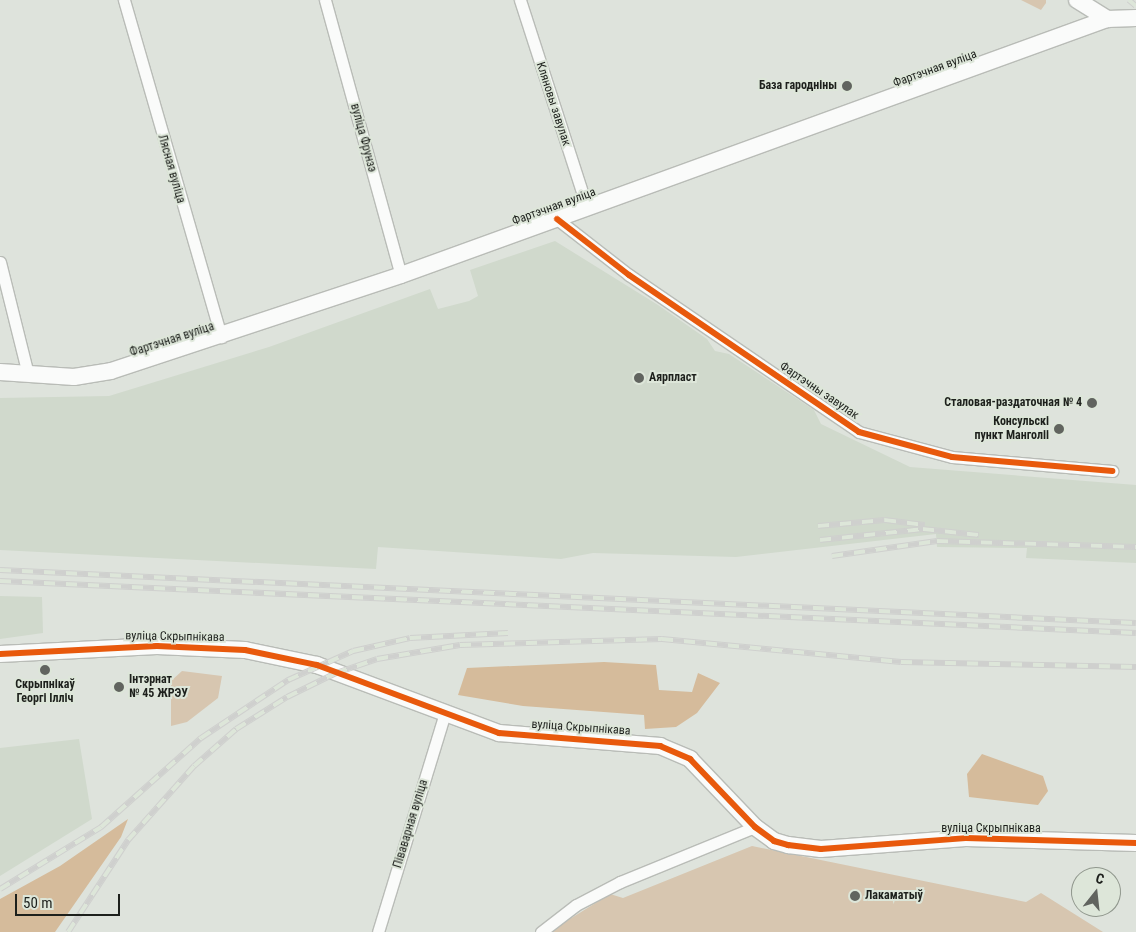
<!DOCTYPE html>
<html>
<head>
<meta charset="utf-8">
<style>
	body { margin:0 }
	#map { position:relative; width:1136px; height:932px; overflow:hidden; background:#dee3dc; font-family:"Roboto Condensed",sans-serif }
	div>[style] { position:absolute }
	.built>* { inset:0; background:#d0d9cc }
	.green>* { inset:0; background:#d7c6b0 }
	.forest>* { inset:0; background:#d5bb9b }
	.roads { filter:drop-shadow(1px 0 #b9bcb7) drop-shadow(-1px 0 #b9bcb7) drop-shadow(0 1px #b9bcb7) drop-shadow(0 -1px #b9bcb7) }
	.street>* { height:11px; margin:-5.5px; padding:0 5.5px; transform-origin:5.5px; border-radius:5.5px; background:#fafbfa }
	.secondary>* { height:16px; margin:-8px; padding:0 8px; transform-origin:8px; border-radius:8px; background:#fafbfa }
	.rail>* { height:5.5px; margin-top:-2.75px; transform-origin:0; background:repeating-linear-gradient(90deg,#dde6d9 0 11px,#cfd0ce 0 22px); box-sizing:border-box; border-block:1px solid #cfd0ce }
	.cycleway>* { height:6px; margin:-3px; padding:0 3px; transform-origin:3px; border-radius:3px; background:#e8590c }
	.dots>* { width:14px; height:14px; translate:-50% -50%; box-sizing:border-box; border:2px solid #dde6d9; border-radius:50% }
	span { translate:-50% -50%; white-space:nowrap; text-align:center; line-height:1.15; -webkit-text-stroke:4px #dde6d9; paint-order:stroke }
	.street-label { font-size:12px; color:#1d201c }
	.poi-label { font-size:12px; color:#1d201c; font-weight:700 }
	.right { translate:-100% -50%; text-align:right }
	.left { translate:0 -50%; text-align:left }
	.north { position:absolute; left:1071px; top:867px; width:50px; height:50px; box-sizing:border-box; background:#dde6d9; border:1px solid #90978d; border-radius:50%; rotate:16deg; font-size:14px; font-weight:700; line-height:20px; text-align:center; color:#1d201c }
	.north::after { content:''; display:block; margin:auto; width:18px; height:22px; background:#61645f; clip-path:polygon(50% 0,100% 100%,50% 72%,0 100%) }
	.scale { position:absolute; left:15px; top:894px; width:105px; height:22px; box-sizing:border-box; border:2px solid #1d201c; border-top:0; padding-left:6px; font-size:15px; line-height:18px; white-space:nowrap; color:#1d201c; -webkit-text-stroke:4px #dde6d9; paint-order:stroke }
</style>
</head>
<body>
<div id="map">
	<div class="built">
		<div style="clip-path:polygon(555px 241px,658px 305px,707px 339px,715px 351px,729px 354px,814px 410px,821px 424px,910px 467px,1136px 485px,1136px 563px,1026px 558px,1027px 548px,937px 547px,936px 534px,736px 557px,593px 553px,561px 559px,378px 547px,376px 569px,0 550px,0 398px,109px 396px,269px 347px,430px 289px,438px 309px,469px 301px,478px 296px,470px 270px)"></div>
		<div style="clip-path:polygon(0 596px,42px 597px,43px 633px,0 639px)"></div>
		<div style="clip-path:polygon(79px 739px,92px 819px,0 876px,0 748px)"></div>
	</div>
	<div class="green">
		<div style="clip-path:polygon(1021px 0,1046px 0,1046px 3px,1041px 10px)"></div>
		<div style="clip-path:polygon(182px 671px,222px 676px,218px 698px,187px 722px,171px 726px,171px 681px)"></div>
		<div style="clip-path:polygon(752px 846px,1026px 902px,1041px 893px,1103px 932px,549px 932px,610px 894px,623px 898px)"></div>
	</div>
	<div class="forest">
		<div style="clip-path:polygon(604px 662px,656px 665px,659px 690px,692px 692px,698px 673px,720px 683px,697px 713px,676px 727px,645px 729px,644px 715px,523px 706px,458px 695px,467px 668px)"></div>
		<div style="clip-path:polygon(982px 754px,1043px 776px,1048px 791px,1038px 805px,969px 797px,967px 774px)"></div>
		<div style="clip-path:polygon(128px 819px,121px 837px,55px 932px,0 932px,0 899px,60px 866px)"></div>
	</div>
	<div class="roads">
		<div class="street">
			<div style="left:124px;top:0;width:351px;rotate:73.9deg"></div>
			<div style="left:325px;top:0;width:285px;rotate:74.6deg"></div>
			<div style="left:520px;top:0;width:218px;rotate:72.1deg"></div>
			<div style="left:557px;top:219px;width:91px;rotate:37.9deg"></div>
			<div style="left:629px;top:275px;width:278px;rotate:34.3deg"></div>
			<div style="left:859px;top:432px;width:96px;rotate:15deg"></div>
			<div style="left:952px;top:457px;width:161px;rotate:5deg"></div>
			<div style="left:0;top:262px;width:115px;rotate:76deg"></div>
			<div style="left:378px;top:932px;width:226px;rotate:-73deg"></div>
			<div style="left:541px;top:932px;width:44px;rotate:-37.6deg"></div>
			<div style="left:576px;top:905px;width:50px;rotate:-27.6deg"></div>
			<div style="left:620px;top:882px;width:146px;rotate:-22.2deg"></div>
		</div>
		<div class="secondary">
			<div style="left:1077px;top:0;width:36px;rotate:32deg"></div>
			<div style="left:0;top:372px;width:74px;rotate:3.9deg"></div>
			<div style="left:74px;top:377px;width:37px;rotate:-9deg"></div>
			<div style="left:111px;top:371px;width:305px;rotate:-18.3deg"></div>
			<div style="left:401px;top:275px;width:751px;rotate:-19.93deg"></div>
			<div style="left:1107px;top:19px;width:29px;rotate:-2deg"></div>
			<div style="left:0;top:654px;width:157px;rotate:-2.9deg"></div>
			<div style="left:157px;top:646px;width:88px;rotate:2.6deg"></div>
			<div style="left:245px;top:650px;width:74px;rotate:11.8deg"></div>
			<div style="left:317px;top:665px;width:194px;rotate:20.5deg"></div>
			<div style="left:499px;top:733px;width:162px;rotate:4.6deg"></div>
			<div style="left:660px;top:746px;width:33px;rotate:23deg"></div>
			<div style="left:690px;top:759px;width:94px;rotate:46.3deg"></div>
			<div style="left:755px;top:827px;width:24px;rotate:36deg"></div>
			<div style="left:774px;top:841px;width:15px;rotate:16deg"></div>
			<div style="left:788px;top:845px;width:33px;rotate:7deg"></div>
			<div style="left:821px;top:849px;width:145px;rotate:-4.3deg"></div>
			<div style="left:966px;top:838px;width:170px;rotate:1.7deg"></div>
		</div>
	</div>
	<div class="rail">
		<div style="left:1129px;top:0;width:9px;rotate:41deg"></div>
		<div style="left:818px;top:526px;width:67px;rotate:-5.1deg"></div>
		<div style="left:885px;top:520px;width:40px;rotate:7.1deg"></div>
		<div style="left:820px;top:540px;width:104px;rotate:-6.1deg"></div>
		<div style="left:923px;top:529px;width:56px;rotate:6.1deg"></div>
		<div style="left:832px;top:556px;width:106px;rotate:-8.1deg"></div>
		<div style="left:937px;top:541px;width:199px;rotate:1.7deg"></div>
		<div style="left:0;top:570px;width:1137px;rotate:2.67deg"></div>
		<div style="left:0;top:581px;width:1137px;rotate:2.62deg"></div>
		<div style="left:0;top:889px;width:119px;rotate:-31.5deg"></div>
		<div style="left:101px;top:827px;width:134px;rotate:-41.7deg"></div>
		<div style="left:201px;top:738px;width:105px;rotate:-33.7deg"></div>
		<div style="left:288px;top:680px;width:71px;rotate:-24deg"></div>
		<div style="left:353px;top:651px;width:58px;rotate:-12.8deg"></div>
		<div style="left:410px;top:638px;width:98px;rotate:-2.9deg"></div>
		<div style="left:68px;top:932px;width:110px;rotate:-56.9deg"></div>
		<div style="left:128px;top:840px;width:99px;rotate:-48.3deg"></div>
		<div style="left:194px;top:766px;width:56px;rotate:-41.4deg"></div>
		<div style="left:236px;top:729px;width:60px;rotate:-32.1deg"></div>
		<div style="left:287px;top:697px;width:55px;rotate:-26.1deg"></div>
		<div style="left:336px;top:673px;width:43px;rotate:-18.9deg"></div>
		<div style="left:377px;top:659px;width:84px;rotate:-9.6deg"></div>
		<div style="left:460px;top:645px;width:202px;rotate:-1.7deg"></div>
		<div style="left:662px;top:639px;width:240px;rotate:5.5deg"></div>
		<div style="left:901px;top:662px;width:235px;rotate:1.2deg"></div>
	</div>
	<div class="cycleway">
		<div style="left:557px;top:219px;width:91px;rotate:37.9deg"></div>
		<div style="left:629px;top:275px;width:278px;rotate:34.3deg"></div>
		<div style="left:859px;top:432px;width:96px;rotate:15deg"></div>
		<div style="left:952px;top:457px;width:161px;rotate:5deg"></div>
		<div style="left:0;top:654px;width:157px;rotate:-2.9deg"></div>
		<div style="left:157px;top:646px;width:88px;rotate:2.6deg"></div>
		<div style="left:245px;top:650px;width:74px;rotate:11.8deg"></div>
		<div style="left:317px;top:665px;width:194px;rotate:20.5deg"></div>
		<div style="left:499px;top:733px;width:162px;rotate:4.6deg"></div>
		<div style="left:660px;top:746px;width:33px;rotate:23deg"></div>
		<div style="left:690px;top:759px;width:94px;rotate:46.3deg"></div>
		<div style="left:755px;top:827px;width:24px;rotate:36deg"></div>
		<div style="left:774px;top:841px;width:15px;rotate:16deg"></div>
		<div style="left:788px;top:845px;width:33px;rotate:7deg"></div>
		<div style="left:821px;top:849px;width:145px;rotate:-4.3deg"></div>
		<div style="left:966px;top:838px;width:170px;rotate:1.7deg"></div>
	</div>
	<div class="dots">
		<div style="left:847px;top:86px;background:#61645f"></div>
		<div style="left:639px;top:378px;background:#61645f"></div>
		<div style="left:1092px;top:403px;background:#61645f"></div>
		<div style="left:1059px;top:429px;background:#61645f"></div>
		<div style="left:45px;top:670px;background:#61645f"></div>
		<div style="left:119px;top:687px;background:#61645f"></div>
		<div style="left:855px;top:896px;background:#61645f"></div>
	</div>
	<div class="street-label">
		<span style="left:935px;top:69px;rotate:-20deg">Фартэчная вуліца</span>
		<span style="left:553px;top:104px;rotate:72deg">Кляновы завулак</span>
		<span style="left:363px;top:138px;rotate:75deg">вуліца Фрунзэ</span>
		<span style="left:171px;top:169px;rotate:74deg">Лясная вуліца</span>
		<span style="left:554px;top:207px;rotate:-20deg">Фартэчная вуліца</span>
		<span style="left:172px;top:340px;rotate:-18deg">Фартэчная вуліца</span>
		<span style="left:819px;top:391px;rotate:34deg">Фартэчны завулак</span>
		<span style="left:175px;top:637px;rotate:1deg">вуліца Скрыпнікава</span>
		<span style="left:581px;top:728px;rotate:4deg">вуліца Скрыпнікава</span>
		<span style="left:411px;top:824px;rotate:-73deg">Піваварная вуліца</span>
		<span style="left:991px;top:829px">вуліца Скрыпнікава</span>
	</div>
	<div class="poi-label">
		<span class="right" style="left:837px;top:86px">База гародніны</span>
		<span class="left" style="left:649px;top:378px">Аярпласт</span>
		<span class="right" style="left:1082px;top:403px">Сталовая-раздаточная № 4</span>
		<span class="right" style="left:1049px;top:429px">Консульскі<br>пункт Манголіі</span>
		<span class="left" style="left:129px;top:687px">Інтэрнат<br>№ 45 ЖРЭУ</span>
		<span style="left:45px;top:692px">Скрыпнікаў<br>Георгі Ілліч</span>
		<span class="left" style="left:865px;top:896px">Лакаматыў</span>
	</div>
	<div class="north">С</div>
	<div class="scale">50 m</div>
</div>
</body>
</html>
